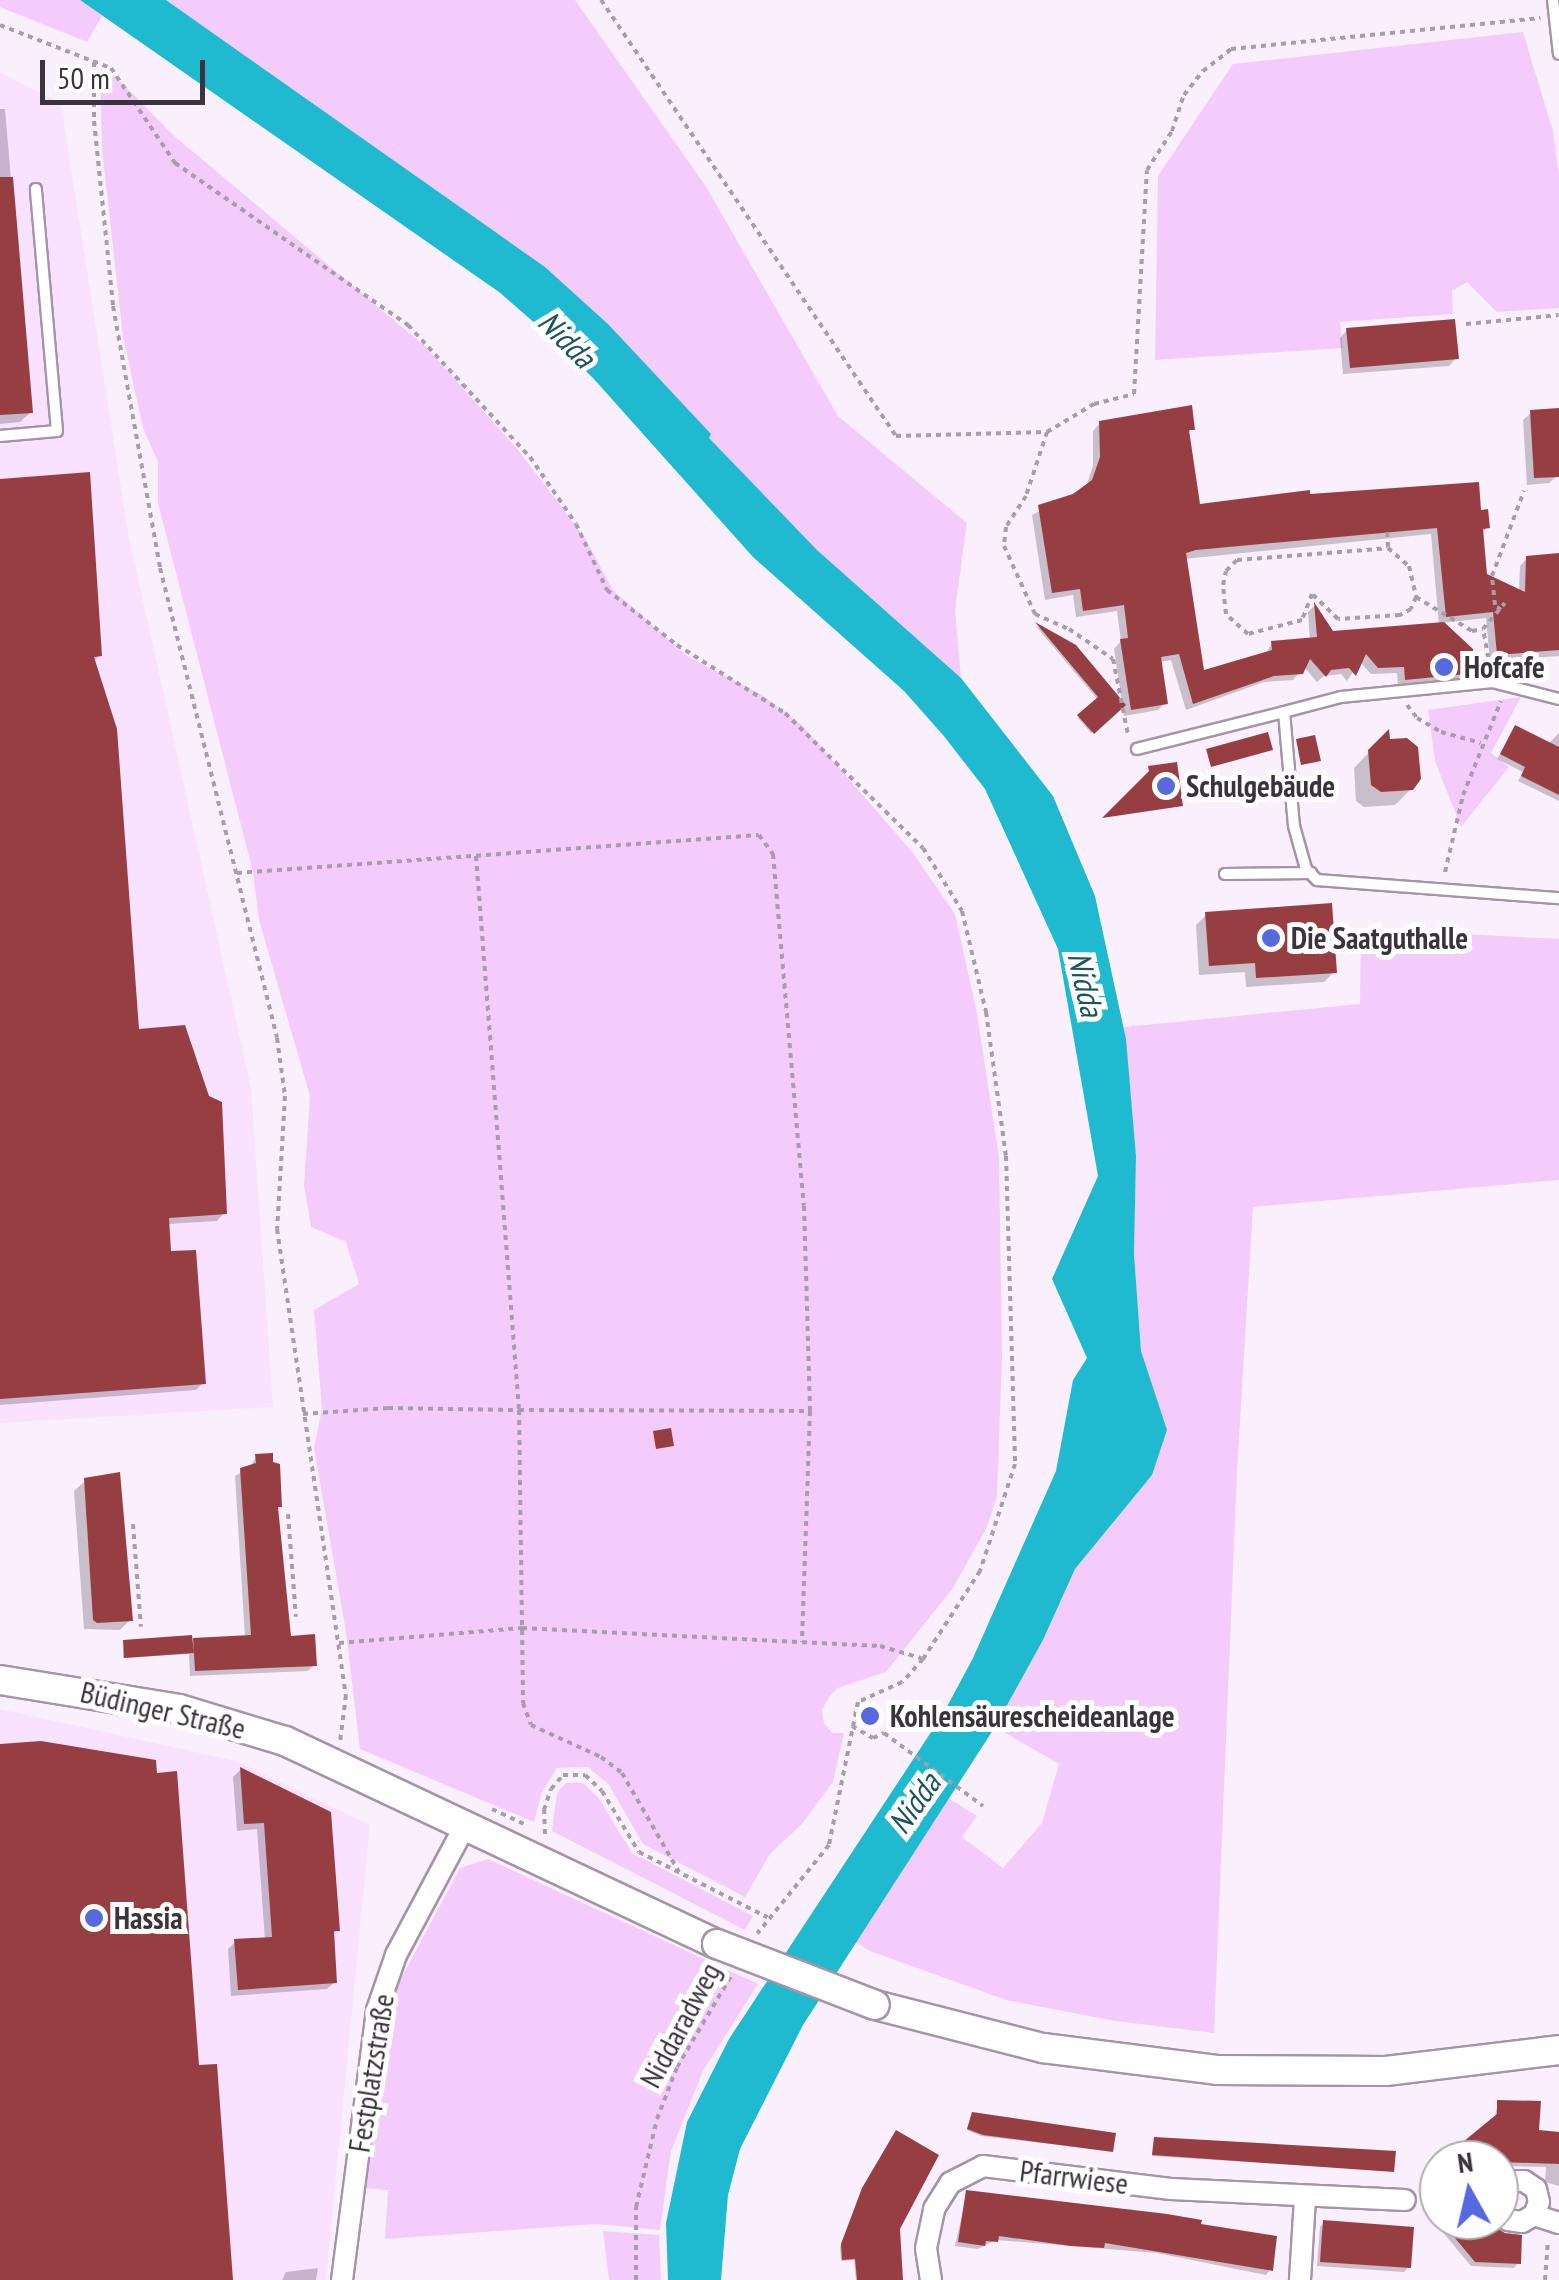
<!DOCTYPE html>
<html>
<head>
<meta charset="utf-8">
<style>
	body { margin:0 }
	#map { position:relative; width:1559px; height:2280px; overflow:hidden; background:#faeffd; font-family:"PT Sans Narrow",sans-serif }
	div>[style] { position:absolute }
	.built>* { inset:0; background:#f9e2ff }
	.green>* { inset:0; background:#f3ccfc }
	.water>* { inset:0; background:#20bad0 }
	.shadow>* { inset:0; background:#0003 }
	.building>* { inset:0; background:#973e42 }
	.path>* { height:4px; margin-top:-2px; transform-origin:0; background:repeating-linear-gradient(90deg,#a79ea9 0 5px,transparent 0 10px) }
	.roads { filter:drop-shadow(2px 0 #a594a9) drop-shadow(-2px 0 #a594a9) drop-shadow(0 2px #a594a9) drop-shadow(0 -2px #a594a9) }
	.service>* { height:10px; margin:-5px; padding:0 5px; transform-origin:5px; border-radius:5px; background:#fff }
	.minor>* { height:20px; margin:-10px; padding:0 10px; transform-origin:10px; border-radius:10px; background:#fff }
	.secondary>* { height:28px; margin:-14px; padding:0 14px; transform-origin:14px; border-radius:14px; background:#fff }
	.bridges { filter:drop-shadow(2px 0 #a594a9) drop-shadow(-2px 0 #a594a9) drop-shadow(0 2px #a594a9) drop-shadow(0 -2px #a594a9) }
	.secondary-bridge>* { height:28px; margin:-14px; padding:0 14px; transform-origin:14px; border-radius:14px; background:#fff }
	.dots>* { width:28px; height:28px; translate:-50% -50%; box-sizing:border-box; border:5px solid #fff; border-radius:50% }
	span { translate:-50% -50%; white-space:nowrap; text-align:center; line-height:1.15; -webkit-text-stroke:10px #fff; paint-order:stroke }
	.poi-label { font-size:30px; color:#3a333b; font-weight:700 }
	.left { translate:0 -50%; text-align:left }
	.street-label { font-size:30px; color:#3a333b }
	.water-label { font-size:32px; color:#1b545e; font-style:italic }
	.north { position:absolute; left:1419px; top:2140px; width:100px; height:100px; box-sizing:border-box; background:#fff; border:2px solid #b0adb1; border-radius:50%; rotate:352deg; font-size:28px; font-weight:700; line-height:40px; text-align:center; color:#3a333b }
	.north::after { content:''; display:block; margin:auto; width:35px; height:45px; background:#5769df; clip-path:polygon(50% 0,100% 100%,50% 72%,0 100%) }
	.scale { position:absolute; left:40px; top:60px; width:165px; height:45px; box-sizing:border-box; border:5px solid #3a333b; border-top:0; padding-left:12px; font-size:30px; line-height:35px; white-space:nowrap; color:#3a333b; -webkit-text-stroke:8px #fff; paint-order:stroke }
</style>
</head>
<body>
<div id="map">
	<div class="built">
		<div style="clip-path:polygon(0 72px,61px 104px,128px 533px,251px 1088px,273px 1407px,0 1423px)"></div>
		<div style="clip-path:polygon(0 1709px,236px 1761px,370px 1825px,326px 2280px,0 2280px)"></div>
	</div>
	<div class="green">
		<div style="clip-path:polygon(0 0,80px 0,102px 16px,87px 42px,0 7px)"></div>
		<div style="clip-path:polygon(166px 0,575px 0,705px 185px,838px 416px,967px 523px,955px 610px,961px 678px,817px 550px,708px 438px,608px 324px,545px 267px)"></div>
		<div style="clip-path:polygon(1523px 32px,1553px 131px,1559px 176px,1559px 308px,1497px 312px,1467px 282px,1452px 291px,1453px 314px,1340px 322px,1343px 348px,1155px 360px,1158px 176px,1233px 64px)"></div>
		<div style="clip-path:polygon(100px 69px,119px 80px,172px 134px,427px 348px,518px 450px,585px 538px,613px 590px,687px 656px,762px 695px,802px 725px,913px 853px,955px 914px,977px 1013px,999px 1157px,1002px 1356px,997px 1496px,987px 1527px,953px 1588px,886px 1672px,838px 1688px,830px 1696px,822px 1710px,824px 1723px,832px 1733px,844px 1733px,833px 1782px,802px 1824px,770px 1854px,745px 1897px,643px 1844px,609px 1785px,588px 1767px,557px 1768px,542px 1792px,534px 1822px,360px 1749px,346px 1632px,314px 1448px,322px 1409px,314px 1310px,359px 1284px,346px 1242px,311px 1227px,304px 1186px,310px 1096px,259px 920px,253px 872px,158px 503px,158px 462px,143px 428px,123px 336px,102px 149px)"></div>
		<div style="clip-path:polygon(1521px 697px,1491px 753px,1509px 767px,1461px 827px,1435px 761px,1428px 710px)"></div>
		<div style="clip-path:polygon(1361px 929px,1559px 939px,1559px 1180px,1253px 1207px,1237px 1471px,1214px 2033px,1115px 2021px,1006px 2000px,870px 1951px,854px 1941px,948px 1798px,977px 1816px,962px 1837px,1003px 1868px,1042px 1823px,1059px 1764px,995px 1727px,1043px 1640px,1075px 1569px,1152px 1475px,1151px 1388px,1141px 1351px,1134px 1254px,1136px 1156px,1124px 1027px,1360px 1004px)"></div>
		<div style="clip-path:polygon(566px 1783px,583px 1783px,598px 1797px,632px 1853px,753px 1916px,745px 1930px,552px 1831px,557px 1793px)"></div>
		<div style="clip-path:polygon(488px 1859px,758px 1984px,703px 2071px,671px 2151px,660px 2230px,597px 2224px,385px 2239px,388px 2190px,362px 2188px,386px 2007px,460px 1868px)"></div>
		<div style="clip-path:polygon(603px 2231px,659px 2235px,661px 2280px,609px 2280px)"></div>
	</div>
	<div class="water">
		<div style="clip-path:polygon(80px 0,166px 0,545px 267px,608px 324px,711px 434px,709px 438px,817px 550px,961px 678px,1053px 796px,1095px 896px,1126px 1039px,1136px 1156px,1134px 1254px,1141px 1351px,1167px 1430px,1152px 1475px,1075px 1569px,1043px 1640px,995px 1727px,803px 2025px,740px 2149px,728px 2195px,721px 2280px,668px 2280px,666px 2223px,687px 2122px,729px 2039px,943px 1714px,973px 1658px,1056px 1471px,1073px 1380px,1087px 1358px,1052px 1279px,1098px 1176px,1058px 949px,985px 789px,943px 735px,904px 691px,753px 557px,593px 378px,545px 332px,499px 292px)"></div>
	</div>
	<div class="shadow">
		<div style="clip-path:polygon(0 109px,5px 109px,31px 412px,20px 422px,0 424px)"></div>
		<div style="clip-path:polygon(1347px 330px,1456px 358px,1449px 366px,1343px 374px,1340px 338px)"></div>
		<div style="clip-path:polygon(1559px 411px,1557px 476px,1549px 483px,1527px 485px,1523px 420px,1531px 413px)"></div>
		<div style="clip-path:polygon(evenodd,1100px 423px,1192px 429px,1187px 434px,1198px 507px,1308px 497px,1479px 513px,1488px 527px,1481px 534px,1485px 576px,1519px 592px,1520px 566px,1527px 558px,1559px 555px,1559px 656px,1490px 661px,1486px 618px,1441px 623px,1464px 673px,1455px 681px,1398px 686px,1397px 673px,1371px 674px,1360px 662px,1347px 681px,1341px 674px,1324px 676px,1317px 682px,1304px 667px,1293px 680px,1264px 682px,1186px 710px,1171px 660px,1159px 662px,1165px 703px,1158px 710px,1124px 716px,1114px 649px,1121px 641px,1117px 611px,1076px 617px,1073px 595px,1045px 600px,1032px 515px,1086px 487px,1093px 466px,1093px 431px,1100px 423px,1431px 534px,1439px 625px,1332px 634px,1314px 606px,1308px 612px,1310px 640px,1272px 643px,1265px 655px,1202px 674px,1184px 559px,1431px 534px)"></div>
		<div style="clip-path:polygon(0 481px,100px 655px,93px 662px,137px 1031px,207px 1098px,224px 1213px,217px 1221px,167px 1224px,169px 1254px,203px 1383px,196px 1390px,0 1405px)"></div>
		<div style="clip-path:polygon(1035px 625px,1075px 647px,1123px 705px,1091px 733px,1078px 718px,1098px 700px)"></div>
		<div style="clip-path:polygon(1516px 728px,1548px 744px,1559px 733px,1559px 801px,1518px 781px,1523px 772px,1497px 759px)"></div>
		<div style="clip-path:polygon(1387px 734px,1411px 789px,1395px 805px,1364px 807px,1356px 801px,1354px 768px)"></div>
		<div style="clip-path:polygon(1206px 915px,1334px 972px,1324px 982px,1246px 987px,1245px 972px,1199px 975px,1196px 925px)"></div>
		<div style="clip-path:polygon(256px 1457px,280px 1506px,276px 1510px,289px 1638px,314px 1665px,308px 1671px,190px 1676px,189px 1654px,123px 1658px,124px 1643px,191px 1645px,245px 1638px,235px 1476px,250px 1467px)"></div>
		<div style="clip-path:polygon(85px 1481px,130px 1620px,120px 1630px,84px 1629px,74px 1491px)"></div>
		<div style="clip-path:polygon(240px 1770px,337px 1930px,331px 1936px,335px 1982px,327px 1989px,231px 1996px,228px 1949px,235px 1942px,265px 1940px,257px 1829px,237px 1831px,233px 1777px)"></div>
		<div style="clip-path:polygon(1498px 2103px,1537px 2131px,1559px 2132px,1559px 2186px,1545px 2182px,1546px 2167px,1499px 2166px,1494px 2120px)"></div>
		<div style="clip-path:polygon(971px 2116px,1111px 2151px,981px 2136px,967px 2130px)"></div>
		<div style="clip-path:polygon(1155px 2139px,1392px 2171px,1152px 2156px)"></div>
		<div style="clip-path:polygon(861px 2192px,898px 2229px,902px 2280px,856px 2280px,854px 2260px,841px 2261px,840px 2247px)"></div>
		<div style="clip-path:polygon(967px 2193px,1198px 2226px,1270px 2270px,1266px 2275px,1157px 2253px,996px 2240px,978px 2249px,955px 2246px)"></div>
		<div style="clip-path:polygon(1442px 2220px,1479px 2220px,1518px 2263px,1514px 2268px,1471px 2266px,1441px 2230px)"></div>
		<div style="clip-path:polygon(1324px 2223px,1409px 2267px,1404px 2272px,1317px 2266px,1320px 2227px)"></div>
		<div style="clip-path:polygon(318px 2268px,316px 2280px,282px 2280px,286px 2272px)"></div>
	</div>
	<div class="building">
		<div style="clip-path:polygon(0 177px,13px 177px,33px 413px,0 415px)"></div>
		<div style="clip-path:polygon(1455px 319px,1459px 359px,1350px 368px,1346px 328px)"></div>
		<div style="clip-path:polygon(1192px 405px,1195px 430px,1189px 430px,1200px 504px,1310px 490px,1310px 494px,1479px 482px,1481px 510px,1488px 509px,1490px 528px,1483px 529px,1487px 574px,1525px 592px,1526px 556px,1559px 553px,1559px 650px,1497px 655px,1493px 612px,1446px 617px,1437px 528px,1196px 550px,1186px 553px,1204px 670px,1272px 650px,1271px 641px,1317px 637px,1314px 602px,1333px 631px,1444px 622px,1473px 649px,1475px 662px,1466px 674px,1405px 680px,1404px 667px,1378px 668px,1366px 654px,1356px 676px,1349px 668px,1331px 670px,1326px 677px,1310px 659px,1303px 674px,1274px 676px,1193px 704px,1179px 654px,1161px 657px,1168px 704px,1131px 710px,1120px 639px,1128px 638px,1124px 605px,1083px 611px,1080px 589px,1052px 593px,1038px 505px,1073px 494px,1092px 480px,1100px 457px,1099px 421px)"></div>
		<div style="clip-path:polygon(1559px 408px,1559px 477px,1534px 478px,1530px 410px)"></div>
		<div style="clip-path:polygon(90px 472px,102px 656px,94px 657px,117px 729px,139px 1029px,185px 1025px,209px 1096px,222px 1102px,227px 1214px,169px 1218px,171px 1251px,196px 1250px,206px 1384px,0 1399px,0 479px)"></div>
		<div style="clip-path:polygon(1035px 622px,1076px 645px,1126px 705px,1094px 734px,1077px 715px,1098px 697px)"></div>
		<div style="clip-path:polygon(1515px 725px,1559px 747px,1559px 795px,1521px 776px,1525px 767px,1500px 754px)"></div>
		<div style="clip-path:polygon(1389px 729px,1390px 739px,1407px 738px,1418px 747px,1421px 779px,1413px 790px,1381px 792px,1371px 785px,1368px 750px)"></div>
		<div style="clip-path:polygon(1268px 732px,1273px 750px,1211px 767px,1206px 749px)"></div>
		<div style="clip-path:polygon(1315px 735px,1321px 761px,1301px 765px,1296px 739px)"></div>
		<div style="clip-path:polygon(1177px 762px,1183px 806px,1102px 818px,1149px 771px,1148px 766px)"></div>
		<div style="clip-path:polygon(1332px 903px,1337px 973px,1256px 978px,1255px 963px,1209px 966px,1205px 912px)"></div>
		<div style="clip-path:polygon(671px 1428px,674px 1446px,656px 1449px,653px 1431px)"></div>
		<div style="clip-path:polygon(273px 1453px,273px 1462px,280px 1464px,282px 1507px,278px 1507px,291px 1636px,315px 1634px,317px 1666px,195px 1671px,193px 1638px,251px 1635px,240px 1468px,256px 1463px,255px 1454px)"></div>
		<div style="clip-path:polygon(120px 1472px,133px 1621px,97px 1623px,93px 1620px,84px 1478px)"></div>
		<div style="clip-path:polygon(192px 1635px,194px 1653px,124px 1658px,123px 1640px)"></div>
		<div style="clip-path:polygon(41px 1741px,156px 1760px,157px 1773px,177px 1771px,199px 2065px,217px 2064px,233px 2280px,0 2280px,0 1744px)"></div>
		<div style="clip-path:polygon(240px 1767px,331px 1812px,340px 1931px,334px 1931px,337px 1983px,238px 1990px,234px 1939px,272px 1937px,264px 1823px,244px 1824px)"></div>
		<div style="clip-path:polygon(1497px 2100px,1541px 2101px,1539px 2130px,1559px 2132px,1559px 2164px,1441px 2160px,1497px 2114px)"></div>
		<div style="clip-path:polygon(972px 2112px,1116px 2133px,1113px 2152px,983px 2135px,967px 2129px)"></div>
		<div style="clip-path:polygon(896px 2130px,939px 2155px,900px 2229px,903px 2280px,857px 2280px,855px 2259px,842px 2260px,841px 2244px,862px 2188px)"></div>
		<div style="clip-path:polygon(1154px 2137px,1396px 2151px,1394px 2172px,1152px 2155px)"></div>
		<div style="clip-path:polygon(966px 2190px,1167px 2214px,1202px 2220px,1201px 2224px,1277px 2236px,1273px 2271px,1105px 2243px,1104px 2248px,1071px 2246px,999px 2236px,998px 2242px,986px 2241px,985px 2246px,958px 2242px)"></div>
		<div style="clip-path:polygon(1323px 2220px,1414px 2227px,1411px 2268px,1320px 2262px)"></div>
		<div style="clip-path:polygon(1440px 2220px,1482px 2220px,1505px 2233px,1522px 2235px,1521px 2264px,1475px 2262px)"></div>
	</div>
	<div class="path">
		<div style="left:601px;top:0;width:526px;rotate:55.92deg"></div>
		<div style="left:896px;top:436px;width:151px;rotate:-1.5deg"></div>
		<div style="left:1047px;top:432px;width:55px;rotate:-30.8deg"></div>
		<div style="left:1094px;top:404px;width:41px;rotate:-14deg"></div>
		<div style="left:1134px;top:394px;width:224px;rotate:-86.7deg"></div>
		<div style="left:1147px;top:170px;width:46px;rotate:-57.3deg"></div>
		<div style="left:1172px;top:131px;width:38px;rotate:-72deg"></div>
		<div style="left:1184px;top:95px;width:31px;rotate:-52deg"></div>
		<div style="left:1203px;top:71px;width:36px;rotate:-38deg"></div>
		<div style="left:1231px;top:49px;width:311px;rotate:-5.7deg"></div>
		<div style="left:0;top:25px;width:119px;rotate:21.2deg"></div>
		<div style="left:111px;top:68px;width:115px;rotate:56deg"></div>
		<div style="left:175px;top:163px;width:284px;rotate:34.8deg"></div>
		<div style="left:408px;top:325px;width:180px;rotate:47.3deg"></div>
		<div style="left:530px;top:457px;width:81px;rotate:55.5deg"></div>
		<div style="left:576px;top:524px;width:73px;rotate:64.8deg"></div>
		<div style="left:607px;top:590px;width:89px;rotate:38.2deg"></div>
		<div style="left:677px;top:645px;width:128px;rotate:32.2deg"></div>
		<div style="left:785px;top:713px;width:193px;rotate:44.4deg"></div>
		<div style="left:923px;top:848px;width:74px;rotate:58.2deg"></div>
		<div style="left:962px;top:911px;width:104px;rotate:76.6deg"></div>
		<div style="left:986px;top:1012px;width:145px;rotate:82.1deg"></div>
		<div style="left:1006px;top:1156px;width:308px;rotate:88.3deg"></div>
		<div style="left:1015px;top:1464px;width:113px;rotate:108.1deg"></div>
		<div style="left:980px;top:1571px;width:105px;rotate:122.9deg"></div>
		<div style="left:923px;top:1659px;width:31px;rotate:132deg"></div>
		<div style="left:902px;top:1682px;width:48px;rotate:155.6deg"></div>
		<div style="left:858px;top:1702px;width:146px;rotate:101.5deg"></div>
		<div style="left:829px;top:1845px;width:114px;rotate:129deg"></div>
		<div style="left:94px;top:62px;width:59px;rotate:90deg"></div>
		<div style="left:94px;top:121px;width:186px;rotate:84.1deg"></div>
		<div style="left:113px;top:306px;width:266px;rotate:79.8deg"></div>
		<div style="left:160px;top:568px;width:484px;rotate:76deg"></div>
		<div style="left:277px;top:1038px;width:59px;rotate:82.1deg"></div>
		<div style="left:285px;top:1096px;width:133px;rotate:93.4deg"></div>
		<div style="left:277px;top:1229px;width:471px;rotate:81.6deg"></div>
		<div style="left:346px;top:1695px;width:47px;rotate:97.3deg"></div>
		<div style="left:1466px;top:324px;width:93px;rotate:-5.5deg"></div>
		<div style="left:1047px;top:432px;width:67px;rotate:108.2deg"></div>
		<div style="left:1026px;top:496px;width:37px;rotate:123deg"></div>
		<div style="left:1006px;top:527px;width:19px;rotate:96deg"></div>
		<div style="left:1004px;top:546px;width:75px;rotate:65.5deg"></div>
		<div style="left:1035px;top:614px;width:37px;rotate:24deg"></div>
		<div style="left:1069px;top:629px;width:53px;rotate:34.3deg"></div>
		<div style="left:1113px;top:659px;width:77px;rotate:78.8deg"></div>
		<div style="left:1387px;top:532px;width:15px;rotate:86deg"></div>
		<div style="left:1416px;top:597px;width:13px;rotate:113deg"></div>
		<div style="left:1411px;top:609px;width:13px;rotate:151deg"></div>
		<div style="left:1400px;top:615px;width:62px;rotate:176.3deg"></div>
		<div style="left:1338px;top:619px;width:36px;rotate:-136deg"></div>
		<div style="left:1312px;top:594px;width:28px;rotate:111deg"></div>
		<div style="left:1302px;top:620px;width:56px;rotate:165.5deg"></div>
		<div style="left:1248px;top:634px;width:30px;rotate:-138deg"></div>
		<div style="left:1226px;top:614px;width:29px;rotate:-96deg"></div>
		<div style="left:1223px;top:585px;width:14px;rotate:-78deg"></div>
		<div style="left:1226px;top:571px;width:16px;rotate:-45deg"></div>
		<div style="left:1237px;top:560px;width:151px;rotate:-4.5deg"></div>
		<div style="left:1388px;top:548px;width:28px;rotate:41deg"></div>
		<div style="left:1409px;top:566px;width:32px;rotate:77deg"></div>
		<div style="left:1416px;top:597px;width:66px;rotate:31.3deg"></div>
		<div style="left:1472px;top:631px;width:11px;rotate:-10deg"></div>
		<div style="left:1501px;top:610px;width:8px;rotate:-140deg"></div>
		<div style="left:1495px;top:605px;width:29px;rotate:-96deg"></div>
		<div style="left:1492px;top:576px;width:91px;rotate:-69.4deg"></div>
		<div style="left:1490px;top:668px;width:40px;rotate:-100deg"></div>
		<div style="left:1483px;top:629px;width:34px;rotate:-50deg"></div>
		<div style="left:1407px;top:705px;width:16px;rotate:52deg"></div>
		<div style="left:1417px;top:718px;width:28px;rotate:30deg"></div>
		<div style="left:1441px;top:732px;width:41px;rotate:15.4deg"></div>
		<div style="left:476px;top:856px;width:556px;rotate:85.56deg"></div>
		<div style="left:519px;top:1410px;width:291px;rotate:0.2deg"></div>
		<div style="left:810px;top:1411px;width:231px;rotate:92deg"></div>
		<div style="left:1445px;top:872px;width:79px;rotate:-76.8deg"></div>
		<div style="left:1463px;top:795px;width:101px;rotate:-68deg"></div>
		<div style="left:237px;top:873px;width:523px;rotate:-4.16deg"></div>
		<div style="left:759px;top:835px;width:24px;rotate:54deg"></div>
		<div style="left:773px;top:854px;width:353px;rotate:85deg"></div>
		<div style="left:804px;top:1206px;width:205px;rotate:88.3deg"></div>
		<div style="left:303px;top:1414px;width:85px;rotate:-4deg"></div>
		<div style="left:388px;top:1408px;width:131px;rotate:0.9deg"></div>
		<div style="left:519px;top:1410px;width:293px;rotate:89.2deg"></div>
		<div style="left:523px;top:1703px;width:23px;rotate:70deg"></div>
		<div style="left:531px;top:1725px;width:77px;rotate:24.6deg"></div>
		<div style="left:601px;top:1757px;width:26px;rotate:37deg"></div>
		<div style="left:622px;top:1773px;width:114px;rotate:60.1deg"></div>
		<div style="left:288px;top:1514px;width:103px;rotate:85.6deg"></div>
		<div style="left:133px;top:1524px;width:103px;rotate:85.6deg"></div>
		<div style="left:339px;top:1643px;width:184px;rotate:-4.7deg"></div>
		<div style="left:522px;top:1628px;width:358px;rotate:2.9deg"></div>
		<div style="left:880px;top:1646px;width:43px;rotate:16.3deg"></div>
		<div style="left:852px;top:1726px;width:24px;rotate:30deg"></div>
		<div style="left:873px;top:1738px;width:12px;rotate:-24deg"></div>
		<div style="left:884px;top:1733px;width:123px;rotate:36.4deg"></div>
		<div style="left:492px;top:1809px;width:35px;rotate:25deg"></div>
		<div style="left:545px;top:1834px;width:24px;rotate:-92deg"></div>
		<div style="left:544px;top:1810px;width:22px;rotate:-72deg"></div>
		<div style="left:551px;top:1789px;width:18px;rotate:-49deg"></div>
		<div style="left:563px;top:1775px;width:22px"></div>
		<div style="left:585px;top:1775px;width:23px;rotate:43deg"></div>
		<div style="left:602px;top:1791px;width:71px;rotate:58.8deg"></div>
		<div style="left:639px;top:1852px;width:144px;rotate:26.9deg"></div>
		<div style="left:636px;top:2280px;width:73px;rotate:-90deg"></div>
		<div style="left:636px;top:2207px;width:90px;rotate:-76.6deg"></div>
		<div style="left:657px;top:2119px;width:56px;rotate:-69deg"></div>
		<div style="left:677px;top:2067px;width:106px;rotate:-59.3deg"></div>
		<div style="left:1545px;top:2280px;width:40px;rotate:-85.7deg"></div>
	</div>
	<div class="roads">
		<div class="service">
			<div style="left:1553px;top:0;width:54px;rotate:83.7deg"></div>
			<div style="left:0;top:436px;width:57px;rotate:-5deg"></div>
			<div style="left:57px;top:431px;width:243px;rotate:-95deg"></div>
			<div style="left:1559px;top:699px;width:68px;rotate:-165.6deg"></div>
			<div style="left:1493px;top:682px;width:153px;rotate:174.4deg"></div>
			<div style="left:1341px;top:697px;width:59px;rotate:165.3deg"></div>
			<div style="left:1284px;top:712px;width:114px;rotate:85deg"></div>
			<div style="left:1294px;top:826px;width:45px;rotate:74.4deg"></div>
			<div style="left:1306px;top:869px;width:16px;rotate:45deg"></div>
			<div style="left:1317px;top:880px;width:243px;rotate:4.3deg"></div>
			<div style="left:1137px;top:749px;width:152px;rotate:-14.1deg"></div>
			<div style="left:1225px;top:874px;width:86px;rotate:-0.7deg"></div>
		</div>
		<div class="minor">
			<div style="left:1499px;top:2191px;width:15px;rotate:-42deg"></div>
			<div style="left:1510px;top:2181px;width:14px"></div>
			<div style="left:1524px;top:2181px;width:14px;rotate:34deg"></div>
			<div style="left:1536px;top:2189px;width:13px;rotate:77deg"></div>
			<div style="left:1539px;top:2202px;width:14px;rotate:111deg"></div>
			<div style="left:1534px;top:2215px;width:14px;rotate:150deg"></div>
			<div style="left:1522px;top:2222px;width:14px;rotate:-172deg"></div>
			<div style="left:1508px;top:2220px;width:13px;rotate:-135deg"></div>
			<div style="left:1534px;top:2215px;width:26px;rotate:18deg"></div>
			<div style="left:342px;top:2280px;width:272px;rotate:-82.6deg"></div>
			<div style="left:377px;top:2010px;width:58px;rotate:-70.9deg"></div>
			<div style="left:396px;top:1955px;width:149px;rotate:-61.9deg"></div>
			<div style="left:931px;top:2280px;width:32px;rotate:-99deg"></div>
			<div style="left:926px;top:2248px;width:40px;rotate:-78deg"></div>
			<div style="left:934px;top:2209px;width:31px;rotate:-58deg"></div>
			<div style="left:950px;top:2183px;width:37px;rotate:-27deg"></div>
			<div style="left:983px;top:2166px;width:189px;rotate:7deg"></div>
			<div style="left:1171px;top:2189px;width:234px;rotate:2.7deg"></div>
			<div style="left:1300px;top:2280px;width:82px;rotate:-86.5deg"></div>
		</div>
		<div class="secondary">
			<div style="left:0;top:1680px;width:181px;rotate:9.2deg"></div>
			<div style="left:179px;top:1709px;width:111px;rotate:16.8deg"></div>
			<div style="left:285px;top:1741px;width:477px;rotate:25.2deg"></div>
			<div style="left:875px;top:2005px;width:173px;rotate:14.4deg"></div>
			<div style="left:1043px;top:2048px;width:175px;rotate:7.2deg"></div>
			<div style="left:1217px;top:2070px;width:169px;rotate:0.3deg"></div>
			<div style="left:1386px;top:2071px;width:174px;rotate:-6.9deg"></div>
		</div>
	</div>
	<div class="bridges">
		<div class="secondary-bridge">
			<div style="left:717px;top:1944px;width:169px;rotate:21.1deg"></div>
		</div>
	</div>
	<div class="dots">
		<div style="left:1444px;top:667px;background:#5769df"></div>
		<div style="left:1166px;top:786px;background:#5769df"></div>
		<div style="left:1271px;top:938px;background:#5769df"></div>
		<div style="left:870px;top:1716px;background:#5769df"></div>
		<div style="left:94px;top:1918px;background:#5769df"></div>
	</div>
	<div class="poi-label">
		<span class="left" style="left:1464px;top:667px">Hofcafe</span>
		<span class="left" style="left:1186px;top:786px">Schulgebäude</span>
		<span class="left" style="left:1291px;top:938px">Die Saatguthalle</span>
		<span class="left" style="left:890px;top:1716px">Kohlensäurescheideanlage</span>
		<span class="left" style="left:114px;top:1918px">Hassia</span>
	</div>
	<div class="street-label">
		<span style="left:163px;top:1710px;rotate:13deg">Büdinger Straße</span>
		<span style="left:680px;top:2025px;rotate:-62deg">Niddaradweg</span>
		<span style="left:371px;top:2073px;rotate:-81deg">Festplatzstraße</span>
		<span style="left:1074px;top:2177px;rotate:7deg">Pfarrwiese</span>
	</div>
	<div class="water-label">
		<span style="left:567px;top:339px;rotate:45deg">Nidda</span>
		<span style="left:1086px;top:984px;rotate:77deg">Nidda</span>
		<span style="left:914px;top:1803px;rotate:-55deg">Nidda</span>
	</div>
	<div class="north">N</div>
	<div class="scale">50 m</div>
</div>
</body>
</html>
